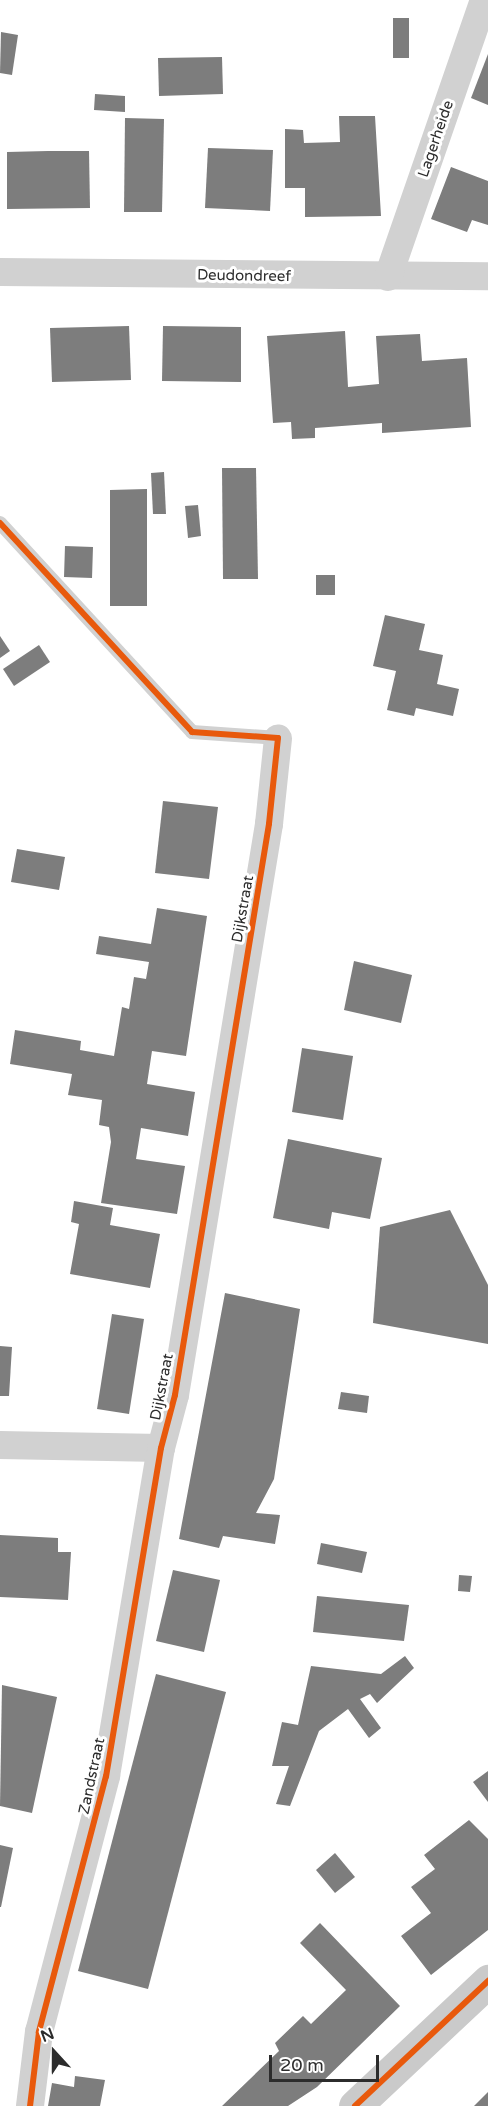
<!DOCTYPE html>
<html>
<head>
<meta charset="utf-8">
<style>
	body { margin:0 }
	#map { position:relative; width:488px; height:2106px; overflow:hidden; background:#fff; font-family:"Varela Round",sans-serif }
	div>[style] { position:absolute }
	.building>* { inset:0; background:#7d7d7d }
	.lane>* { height:14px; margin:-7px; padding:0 7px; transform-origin:7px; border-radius:7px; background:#d1d1d1 }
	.street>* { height:28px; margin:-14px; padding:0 14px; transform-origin:14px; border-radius:14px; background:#d1d1d1 }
	.secondary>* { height:33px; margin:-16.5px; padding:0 16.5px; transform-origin:16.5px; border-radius:16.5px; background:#cacaca }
	.cycleway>* { height:6px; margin:-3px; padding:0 3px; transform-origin:3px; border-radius:3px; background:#e8590c }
	span { translate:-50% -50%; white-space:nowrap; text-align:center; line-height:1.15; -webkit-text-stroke:6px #fff; paint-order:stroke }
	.street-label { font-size:15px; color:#2c2c2c }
	.north { position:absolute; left:24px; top:2022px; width:60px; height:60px; -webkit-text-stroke:4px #fff; paint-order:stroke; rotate:339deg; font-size:16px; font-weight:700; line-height:24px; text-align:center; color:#2c2c2c }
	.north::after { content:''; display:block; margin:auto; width:21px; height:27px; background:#2c2c2c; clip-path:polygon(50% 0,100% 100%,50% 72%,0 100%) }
	.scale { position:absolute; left:269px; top:2055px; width:110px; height:27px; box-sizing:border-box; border:3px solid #2c2c2c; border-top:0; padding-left:8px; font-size:18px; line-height:21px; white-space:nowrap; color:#2c2c2c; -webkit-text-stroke:4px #fff; paint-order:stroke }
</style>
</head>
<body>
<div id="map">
	<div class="building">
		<div style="clip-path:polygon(393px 18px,409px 18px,409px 58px,393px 58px)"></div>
		<div style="clip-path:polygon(1px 32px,18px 35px,12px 75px,0 73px)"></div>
		<div style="clip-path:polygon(488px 54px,488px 105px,471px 98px)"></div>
		<div style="clip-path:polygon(222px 57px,223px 94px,159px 96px,158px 58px)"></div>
		<div style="clip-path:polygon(95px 94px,125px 96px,125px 112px,94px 110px)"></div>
		<div style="clip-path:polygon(339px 116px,375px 116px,381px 216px,305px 217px,305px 188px,285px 188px,285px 129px,303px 130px,304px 143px,340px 142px)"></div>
		<div style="clip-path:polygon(125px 118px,164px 119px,162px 212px,124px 212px)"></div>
		<div style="clip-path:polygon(208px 148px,273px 150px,270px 211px,205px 208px)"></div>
		<div style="clip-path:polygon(48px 151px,89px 151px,90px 208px,7px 209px,7px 152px)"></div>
		<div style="clip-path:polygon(451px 167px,488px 181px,488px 225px,472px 220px,467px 232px,431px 219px)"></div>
		<div style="clip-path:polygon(129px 326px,131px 380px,52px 382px,50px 328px)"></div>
		<div style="clip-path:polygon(163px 326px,241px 327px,241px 382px,162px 381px)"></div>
		<div style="clip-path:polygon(345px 331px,348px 387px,379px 384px,376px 336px,420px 334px,422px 361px,467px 358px,471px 427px,382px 433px,382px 423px,315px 428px,315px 438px,292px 439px,291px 422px,273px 423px,267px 336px)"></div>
		<div style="clip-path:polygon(222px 468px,256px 468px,258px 579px,223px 579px)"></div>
		<div style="clip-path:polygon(164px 472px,166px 514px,153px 514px,151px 473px)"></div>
		<div style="clip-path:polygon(147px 489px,147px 606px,110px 606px,110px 490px)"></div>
		<div style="clip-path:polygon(198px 505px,201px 536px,188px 538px,185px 506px)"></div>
		<div style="clip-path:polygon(65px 546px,93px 547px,92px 578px,64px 577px)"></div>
		<div style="clip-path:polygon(316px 575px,335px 575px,335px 595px,316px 595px)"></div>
		<div style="clip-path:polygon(385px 615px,425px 624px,419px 650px,443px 655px,437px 684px,459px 689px,453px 716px,416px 708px,414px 716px,387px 710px,396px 671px,373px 666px)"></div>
		<div style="clip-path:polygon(0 636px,10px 651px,0 658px)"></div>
		<div style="clip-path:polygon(39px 645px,50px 662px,14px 686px,3px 669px)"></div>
		<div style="clip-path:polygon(163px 801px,218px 807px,209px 879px,155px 873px)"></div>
		<div style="clip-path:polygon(17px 849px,65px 857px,59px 890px,11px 882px)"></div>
		<div style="clip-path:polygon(157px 908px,207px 916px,186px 1056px,152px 1051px,147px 1084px,195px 1092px,188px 1136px,141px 1128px,136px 1159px,185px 1166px,177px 1214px,101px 1203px,111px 1142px,109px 1127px,99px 1125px,102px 1100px,68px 1095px,72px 1074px,10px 1064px,15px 1030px,81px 1041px,80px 1050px,114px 1056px,122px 1007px,129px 1009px,134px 977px,146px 979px,149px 962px,96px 954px,99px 936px,151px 944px)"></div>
		<div style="clip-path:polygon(354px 961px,412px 975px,401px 1023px,344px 1010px)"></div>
		<div style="clip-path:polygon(302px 1048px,353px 1056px,343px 1120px,292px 1112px)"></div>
		<div style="clip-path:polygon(288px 1139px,382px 1158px,370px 1219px,332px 1212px,329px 1229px,273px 1218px)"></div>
		<div style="clip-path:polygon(74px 1201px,113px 1208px,110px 1225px,160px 1234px,150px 1288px,70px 1274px,79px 1224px,71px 1222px)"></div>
		<div style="clip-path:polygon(450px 1210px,488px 1285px,488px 1344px,373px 1323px,380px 1227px)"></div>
		<div style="clip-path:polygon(225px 1293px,300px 1309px,274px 1479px,256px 1513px,280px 1515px,275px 1544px,223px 1536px,219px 1548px,179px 1539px)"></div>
		<div style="clip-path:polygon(112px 1314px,144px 1319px,129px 1414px,97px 1409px)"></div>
		<div style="clip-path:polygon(0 1346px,12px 1347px,9px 1396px,0 1396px)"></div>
		<div style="clip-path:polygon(341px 1392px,369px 1396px,367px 1413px,338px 1409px)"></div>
		<div style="clip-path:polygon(0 1535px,58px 1538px,58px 1552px,71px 1552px,68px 1600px,0 1597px)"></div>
		<div style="clip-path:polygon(321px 1543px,367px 1552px,362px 1573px,317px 1564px)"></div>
		<div style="clip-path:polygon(173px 1570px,220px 1580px,204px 1652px,156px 1641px)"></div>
		<div style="clip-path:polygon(459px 1575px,472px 1576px,470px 1592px,458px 1591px)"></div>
		<div style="clip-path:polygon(317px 1596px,409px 1605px,404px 1641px,313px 1632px)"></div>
		<div style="clip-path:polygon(405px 1656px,414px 1668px,377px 1703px,370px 1694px,360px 1699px,381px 1728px,369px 1738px,348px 1709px,319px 1731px,290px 1806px,276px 1804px,289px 1766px,272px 1766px,282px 1722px,298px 1725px,311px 1666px,381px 1674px)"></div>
		<div style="clip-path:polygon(156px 1674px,226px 1692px,148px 1989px,78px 1971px)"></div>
		<div style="clip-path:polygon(2px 1685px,57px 1697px,32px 1813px,0 1806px)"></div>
		<div style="clip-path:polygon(488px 1771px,488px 1802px,473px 1782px)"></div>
		<div style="clip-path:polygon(469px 1820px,488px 1839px,488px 1930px,431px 1975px,401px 1936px,431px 1913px,411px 1887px,435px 1869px,424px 1855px)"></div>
		<div style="clip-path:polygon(0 1845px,13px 1848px,1px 1907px,0 1907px)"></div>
		<div style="clip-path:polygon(335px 1853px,355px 1877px,335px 1893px,316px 1870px)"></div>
		<div style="clip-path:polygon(320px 1923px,400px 2006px,317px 2087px,288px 2106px,222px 2106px,279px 2051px,275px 2043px,303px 2016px,311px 2024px,346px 1990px,300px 1943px)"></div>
		<div style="clip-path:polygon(75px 2076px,105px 2080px,100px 2106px,48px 2106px,52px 2083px,74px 2087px)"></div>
		<div style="clip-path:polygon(488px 2092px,488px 2106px,474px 2106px)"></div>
	</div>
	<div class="lane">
		<div style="left:0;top:523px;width:284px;rotate:47.4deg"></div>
		<div style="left:192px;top:732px;width:86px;rotate:4deg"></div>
	</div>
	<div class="street">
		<div style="left:0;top:272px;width:488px;rotate:0.5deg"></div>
		<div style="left:388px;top:277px;width:293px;rotate:-70.9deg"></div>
		<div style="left:0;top:1445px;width:161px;rotate:1.1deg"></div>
		<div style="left:30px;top:2106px;width:75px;rotate:-83.1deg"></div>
		<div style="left:39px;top:2032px;width:265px;rotate:-75.3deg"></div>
		<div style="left:106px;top:1776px;width:333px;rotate:-80.5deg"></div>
		<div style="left:161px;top:1448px;width:55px;rotate:-75.2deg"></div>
		<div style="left:175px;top:1395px;width:579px;rotate:-80.65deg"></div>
		<div style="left:269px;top:824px;width:86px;rotate:-84deg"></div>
	</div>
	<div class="secondary">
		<div style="left:355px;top:2106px;width:183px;rotate:-43.2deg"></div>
	</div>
	<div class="cycleway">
		<div style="left:0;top:523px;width:284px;rotate:47.4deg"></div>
		<div style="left:192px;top:732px;width:86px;rotate:4deg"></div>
		<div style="left:278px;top:738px;width:86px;rotate:96deg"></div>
		<div style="left:269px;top:824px;width:579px;rotate:99.35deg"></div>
		<div style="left:175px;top:1395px;width:55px;rotate:104.8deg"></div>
		<div style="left:161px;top:1448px;width:333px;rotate:99.5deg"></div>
		<div style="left:106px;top:1776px;width:265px;rotate:104.7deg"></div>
		<div style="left:39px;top:2032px;width:75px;rotate:96.9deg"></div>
		<div style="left:355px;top:2106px;width:183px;rotate:-43.2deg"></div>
	</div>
	<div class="street-label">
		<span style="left:436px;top:139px;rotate:-71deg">Lagerheide</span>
		<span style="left:244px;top:276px;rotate:1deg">Deudondreef</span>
		<span style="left:243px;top:909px;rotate:-80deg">Dijkstraat</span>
		<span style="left:162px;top:1387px;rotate:-79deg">Dijkstraat</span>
		<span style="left:92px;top:1776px;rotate:-78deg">Zandstraat</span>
	</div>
	<div class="north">N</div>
	<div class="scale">20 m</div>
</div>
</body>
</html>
